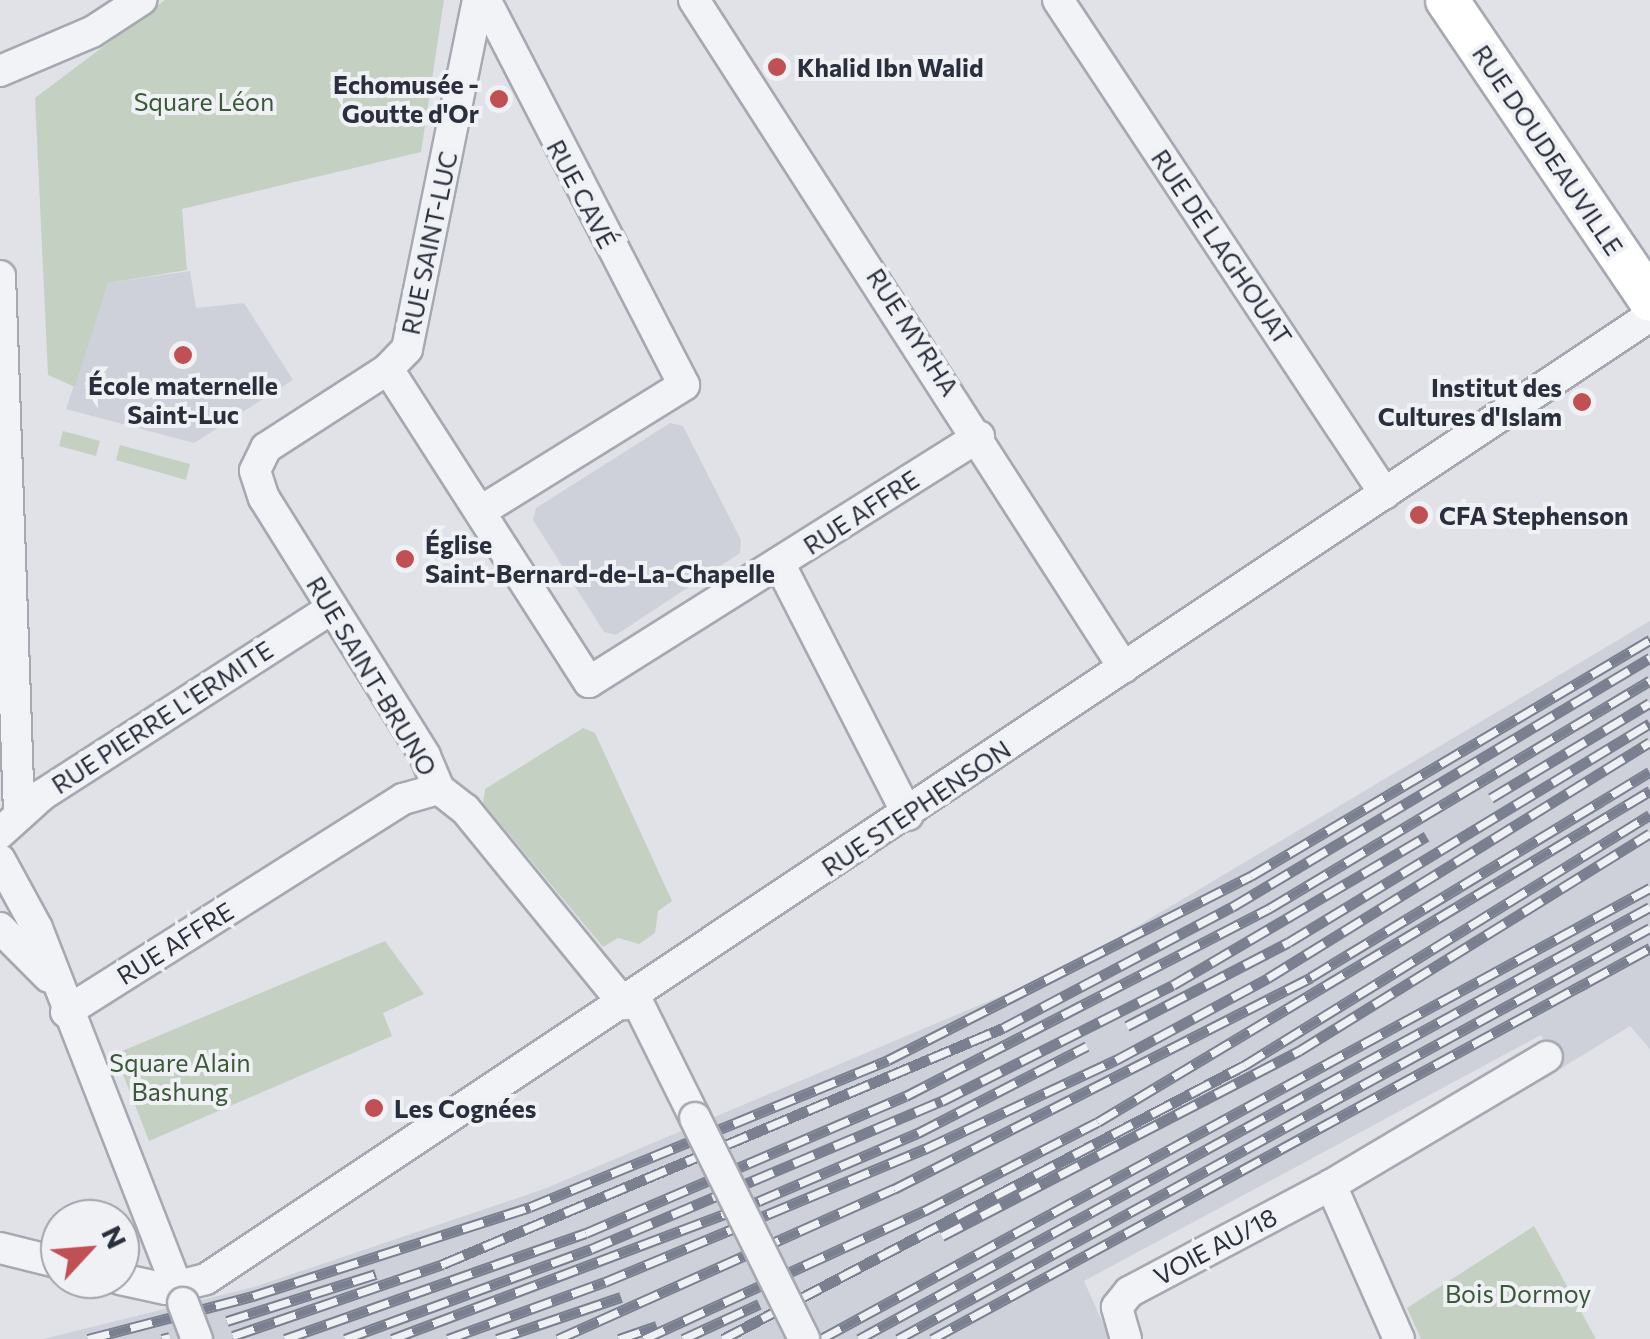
<!DOCTYPE html>
<html>
<head>
<meta charset="utf-8">
<style>
	body { margin:0 }
	#map { position:relative; width:1650px; height:1339px; overflow:hidden; background:#e0e2e8; font-family:Commissioner,sans-serif }
	div>[style] { position:absolute }
	.built>* { inset:0; background:#ced1d9 }
	.green>* { inset:0; background:#c4d1c2 }
	.roads { filter:drop-shadow(2px 0 #a6a9b1) drop-shadow(-2px 0 #a6a9b1) drop-shadow(0 2px #a6a9b1) drop-shadow(0 -2px #a6a9b1) }
	.street>* { height:30px; margin:-15px; padding:0 15px; transform-origin:15px; border-radius:15px; background:#f2f3f6 }
	.secondary>* { height:42px; margin:-21px; padding:0 21px; transform-origin:21px; border-radius:21px; background:#fff }
	.rail>* { height:11px; margin-top:-5.5px; transform-origin:0; background:repeating-linear-gradient(90deg,#eff1f5 0 22px,#7b8090 0 44px); box-sizing:border-box; border-block:2px solid #7b8090 }
	.bridges { filter:drop-shadow(2px 0 #a6a9b1) drop-shadow(-2px 0 #a6a9b1) drop-shadow(0 2px #a6a9b1) drop-shadow(0 -2px #a6a9b1) }
	.street-bridge>* { height:30px; margin:-15px; padding:0 15px; transform-origin:15px; border-radius:15px; background:#f2f3f6 }
	.dots>* { width:28px; height:28px; translate:-50% -50%; box-sizing:border-box; border:5px solid #eff1f5; border-radius:50% }
	span { translate:-50% -50%; white-space:nowrap; text-align:center; line-height:1.15; -webkit-text-stroke:8px #eff1f5; paint-order:stroke }
	.poi-label { font-size:25px; color:#2a2f3d; font-weight:700 }
	.left { translate:0 -50%; text-align:left }
	.right { translate:-100% -50%; text-align:right }
	.park-label { font-size:25px; color:#3b5839 }
	.street-label { font-size:25px; color:#2a2f3d }
	.north { position:absolute; left:40px; top:1199px; width:100px; height:100px; box-sizing:border-box; background:#eff1f5; border:2px solid #a0a3ab; border-radius:50%; rotate:64deg; font-size:28px; font-weight:700; line-height:40px; text-align:center; color:#2a2f3d }
	.north::after { content:''; display:block; margin:auto; width:35px; height:45px; background:#c15055; clip-path:polygon(50% 0,100% 100%,50% 72%,0 100%) }
</style>
</head>
<body>
<div id="map">
	<div class="built">
		<div style="clip-path:polygon(190px 271px,196px 308px,244px 303px,293px 380px,194px 443px,66px 409px,108px 283px)"></div>
		<div style="clip-path:polygon(670px 423px,683px 426px,741px 540px,740px 553px,616px 635px,604px 632px,533px 520px,536px 508px)"></div>
		<div style="clip-path:polygon(1650px 621px,1650px 1049px,1630px 1026px,1560px 1069px,1541px 1035px,1084px 1281px,1110px 1339px,43px 1339px,254px 1287px,544px 1189px,1067px 968px)"></div>
	</div>
	<div class="green">
		<div style="clip-path:polygon(165px 0,444px 0,421px 152px,182px 209px,187px 270px,108px 283px,75px 387px,48px 375px,35px 98px)"></div>
		<div style="clip-path:polygon(63px 431px,100px 441px,96px 456px,59px 446px)"></div>
		<div style="clip-path:polygon(120px 445px,190px 464px,186px 480px,116px 460px)"></div>
		<div style="clip-path:polygon(583px 728px,595px 733px,672px 901px,658px 911px,655px 933px,639px 944px,618px 938px,603px 947px,483px 803px,485px 789px)"></div>
		<div style="clip-path:polygon(385px 941px,424px 994px,383px 1013px,392px 1036px,149px 1141px,115px 1054px)"></div>
		<div style="clip-path:polygon(1534px 1226px,1596px 1339px,1421px 1339px,1407px 1308px)"></div>
	</div>
	<div class="roads">
		<div class="street">
			<div style="left:478px;top:0;width:356px;rotate:101.5deg"></div>
			<div style="left:407px;top:349px;width:28px;rotate:134deg"></div>
			<div style="left:388px;top:369px;width:145px;rotate:147.1deg"></div>
			<div style="left:266px;top:448px;width:25px;rotate:116deg"></div>
			<div style="left:255px;top:471px;width:28px;rotate:72deg"></div>
			<div style="left:264px;top:498px;width:304px;rotate:58deg"></div>
			<div style="left:425px;top:756px;width:36px;rotate:67deg"></div>
			<div style="left:439px;top:789px;width:33px;rotate:38deg"></div>
			<div style="left:465px;top:809px;width:252px;rotate:50.8deg"></div>
			<div style="left:694px;top:0;width:794px;rotate:57.23deg"></div>
			<div style="left:1058px;top:0;width:592px;rotate:56.5deg"></div>
			<div style="left:0;top:71px;width:100px;rotate:-23deg"></div>
			<div style="left:92px;top:32px;width:59px;rotate:-33.1deg"></div>
			<div style="left:0;top:276px;width:535px;rotate:87.97deg"></div>
			<div style="left:388px;top:369px;width:372px;rotate:57.3deg"></div>
			<div style="left:589px;top:682px;width:461px;rotate:-32.2deg"></div>
			<div style="left:481px;top:511px;width:239px;rotate:-31.8deg"></div>
			<div style="left:684px;top:385px;width:433px;rotate:-117.3deg"></div>
			<div style="left:779px;top:563px;width:283px;rotate:62.9deg"></div>
			<div style="left:0;top:833px;width:57px;rotate:-42.1deg"></div>
			<div style="left:42px;top:795px;width:344px;rotate:-32.8deg"></div>
			<div style="left:0;top:860px;width:77px;rotate:61.4deg"></div>
			<div style="left:37px;top:928px;width:402px;rotate:68.7deg"></div>
			<div style="left:0;top:928px;width:69px;rotate:45deg"></div>
			<div style="left:635px;top:997px;width:135px;rotate:63.6deg"></div>
			<div style="left:66px;top:1012px;width:399px;rotate:-32.3deg"></div>
			<div style="left:403px;top:799px;width:37px;rotate:-16deg"></div>
			<div style="left:1331px;top:1185px;width:168px;rotate:66.2deg"></div>
			<div style="left:0;top:1248px;width:62px;rotate:14deg"></div>
			<div style="left:120px;top:1279px;width:47px;rotate:12.3deg"></div>
			<div style="left:166px;top:1289px;width:41px;rotate:-14deg"></div>
			<div style="left:206px;top:1279px;width:1736px;rotate:-33.7deg"></div>
			<div style="left:1126px;top:1339px;width:33px;rotate:-106deg"></div>
			<div style="left:1117px;top:1307px;width:19px;rotate:-51deg"></div>
			<div style="left:1129px;top:1292px;width:229px;rotate:-27.9deg"></div>
			<div style="left:1331px;top:1185px;width:251px;rotate:-30.7deg"></div>
		</div>
		<div class="secondary">
			<div style="left:1447px;top:0;width:362px;rotate:55.9deg"></div>
		</div>
	</div>
	<div class="rail">
		<div style="left:1491px;top:798px;width:185px;rotate:-30.9deg"></div>
		<div style="left:1127px;top:1026px;width:182px;rotate:-27.4deg"></div>
		<div style="left:1289px;top:942px;width:422px;rotate:-31.2deg"></div>
		<div style="left:942px;top:1236px;width:402px;rotate:-27.4deg"></div>
		<div style="left:1299px;top:1051px;width:413px;rotate:-31.8deg"></div>
		<div style="left:227px;top:1321px;width:156px;rotate:-17.5deg"></div>
		<div style="left:233px;top:1336px;width:222px;rotate:-18.9deg"></div>
		<div style="left:443px;top:1264px;width:608px;rotate:-22.85deg"></div>
		<div style="left:1003px;top:1028px;width:259px;rotate:-27.9deg"></div>
		<div style="left:1232px;top:907px;width:487px;rotate:-30.8deg"></div>
		<div style="left:88px;top:1339px;width:171px;rotate:-14.6deg"></div>
		<div style="left:253px;top:1296px;width:291px;rotate:-17.8deg"></div>
		<div style="left:530px;top:1207px;width:387px;rotate:-22.3deg"></div>
		<div style="left:888px;top:1060px;width:407px;rotate:-26.9deg"></div>
		<div style="left:1251px;top:876px;width:464px;rotate:-30.6deg"></div>
		<div style="left:162px;top:1339px;width:8px;rotate:-14deg"></div>
		<div style="left:285px;top:1339px;width:319px;rotate:-19.4deg"></div>
		<div style="left:586px;top:1233px;width:348px;rotate:-23.2deg"></div>
		<div style="left:906px;top:1096px;width:410px;rotate:-27.3deg"></div>
		<div style="left:1270px;top:908px;width:443px;rotate:-30.9deg"></div>
		<div style="left:345px;top:1339px;width:262px;rotate:-20.1deg"></div>
		<div style="left:591px;top:1249px;width:381px;rotate:-22.9deg"></div>
		<div style="left:942px;top:1101px;width:258px;rotate:-26.7deg"></div>
		<div style="left:1173px;top:985px;width:294px;rotate:-30.4deg"></div>
		<div style="left:392px;top:1339px;width:392px;rotate:-20.6deg"></div>
		<div style="left:759px;top:1201px;width:173px;rotate:-23.2deg"></div>
		<div style="left:918px;top:1133px;width:190px;rotate:-27.2deg"></div>
		<div style="left:448px;top:1339px;width:167px;rotate:-20deg"></div>
		<div style="left:605px;top:1282px;width:347px;rotate:-22.6deg"></div>
		<div style="left:925px;top:1149px;width:211px;rotate:-25deg"></div>
		<div style="left:1116px;top:1060px;width:173px;rotate:-28.3deg"></div>
		<div style="left:1268px;top:978px;width:449px;rotate:-31.7deg"></div>
		<div style="left:497px;top:1339px;width:131px;rotate:-18.7deg"></div>
		<div style="left:558px;top:1339px;width:368px;rotate:-24.1deg"></div>
		<div style="left:894px;top:1189px;width:468px;rotate:-26.9deg"></div>
		<div style="left:1311px;top:977px;width:396px;rotate:-31.2deg"></div>
		<div style="left:619px;top:1339px;width:40px;rotate:-18.9deg"></div>
		<div style="left:644px;top:1339px;width:308px;rotate:-24.6deg"></div>
		<div style="left:924px;top:1211px;width:195px;rotate:-27.1deg"></div>
		<div style="left:1098px;top:1122px;width:644px;rotate:-30.95deg"></div>
		<div style="left:683px;top:1339px;width:84px;rotate:-24.7deg"></div>
		<div style="left:723px;top:1339px;width:590px;rotate:-27.7deg"></div>
		<div style="left:1245px;top:1065px;width:476px;rotate:-31.7deg"></div>
		<div style="left:821px;top:1339px;width:944px;rotate:-28.55deg"></div>
		<div style="left:859px;top:1339px;width:901px;rotate:-28.64deg"></div>
		<div style="left:898px;top:1339px;width:857px;rotate:-28.66deg"></div>
		<div style="left:932px;top:1339px;width:818px;rotate:-28.57deg"></div>
	</div>
	<div class="bridges">
		<div class="street-bridge">
			<div style="left:695px;top:1118px;width:246px;rotate:63.7deg"></div>
			<div style="left:183px;top:1303px;width:39px;rotate:69deg"></div>
		</div>
	</div>
	<div class="dots">
		<div style="left:777px;top:67px;background:#c15055"></div>
		<div style="left:499px;top:99px;background:#c15055"></div>
		<div style="left:183px;top:355px;background:#c15055"></div>
		<div style="left:1582px;top:402px;background:#c15055"></div>
		<div style="left:1419px;top:515px;background:#c15055"></div>
		<div style="left:405px;top:559px;background:#c15055"></div>
		<div style="left:374px;top:1108px;background:#c15055"></div>
	</div>
	<div class="poi-label">
		<span class="left" style="left:797px;top:67px">Khalid Ibn Walid</span>
		<span class="right" style="left:479px;top:99px">Echomusée -<br>Goutte d'Or</span>
		<span style="left:183px;top:400px">École maternelle<br>Saint-Luc</span>
		<span class="right" style="left:1562px;top:402px">Institut des<br>Cultures d'Islam</span>
		<span class="left" style="left:1439px;top:515px">CFA Stephenson</span>
		<span class="left" style="left:425px;top:559px">Église<br>Saint-Bernard-de-La-Chapelle</span>
		<span class="left" style="left:394px;top:1108px">Les Cognées</span>
	</div>
	<div class="park-label">
		<span style="left:204px;top:101px">Square Léon</span>
		<span style="left:180px;top:1077px">Square Alain<br>Bashung</span>
		<span style="left:1518px;top:1293px">Bois Dormoy</span>
	</div>
	<div class="street-label">
		<span style="left:1548px;top:150px;rotate:56deg">RUE DOUDEAUVILLE</span>
		<span style="left:582px;top:194px;rotate:62deg">RUE CAVÉ</span>
		<span style="left:429px;top:243px;rotate:-78deg">RUE SAINT-LUC</span>
		<span style="left:1222px;top:247px;rotate:56deg">RUE DE LAGHOUAT</span>
		<span style="left:913px;top:332px;rotate:57deg">RUE MYRHA</span>
		<span style="left:861px;top:512px;rotate:-33deg">RUE AFFRE</span>
		<span style="left:372px;top:676px;rotate:59deg">RUE SAINT-BRUNO</span>
		<span style="left:162px;top:717px;rotate:-33deg">RUE PIERRE L'ERMITE</span>
		<span style="left:916px;top:808px;rotate:-34deg">RUE STEPHENSON</span>
		<span style="left:175px;top:943px;rotate:-32deg">RUE AFFRE</span>
		<span style="left:1215px;top:1246px;rotate:-28deg">VOIE AU/18</span>
	</div>
	<div class="north">N</div>
</div>
</body>
</html>
